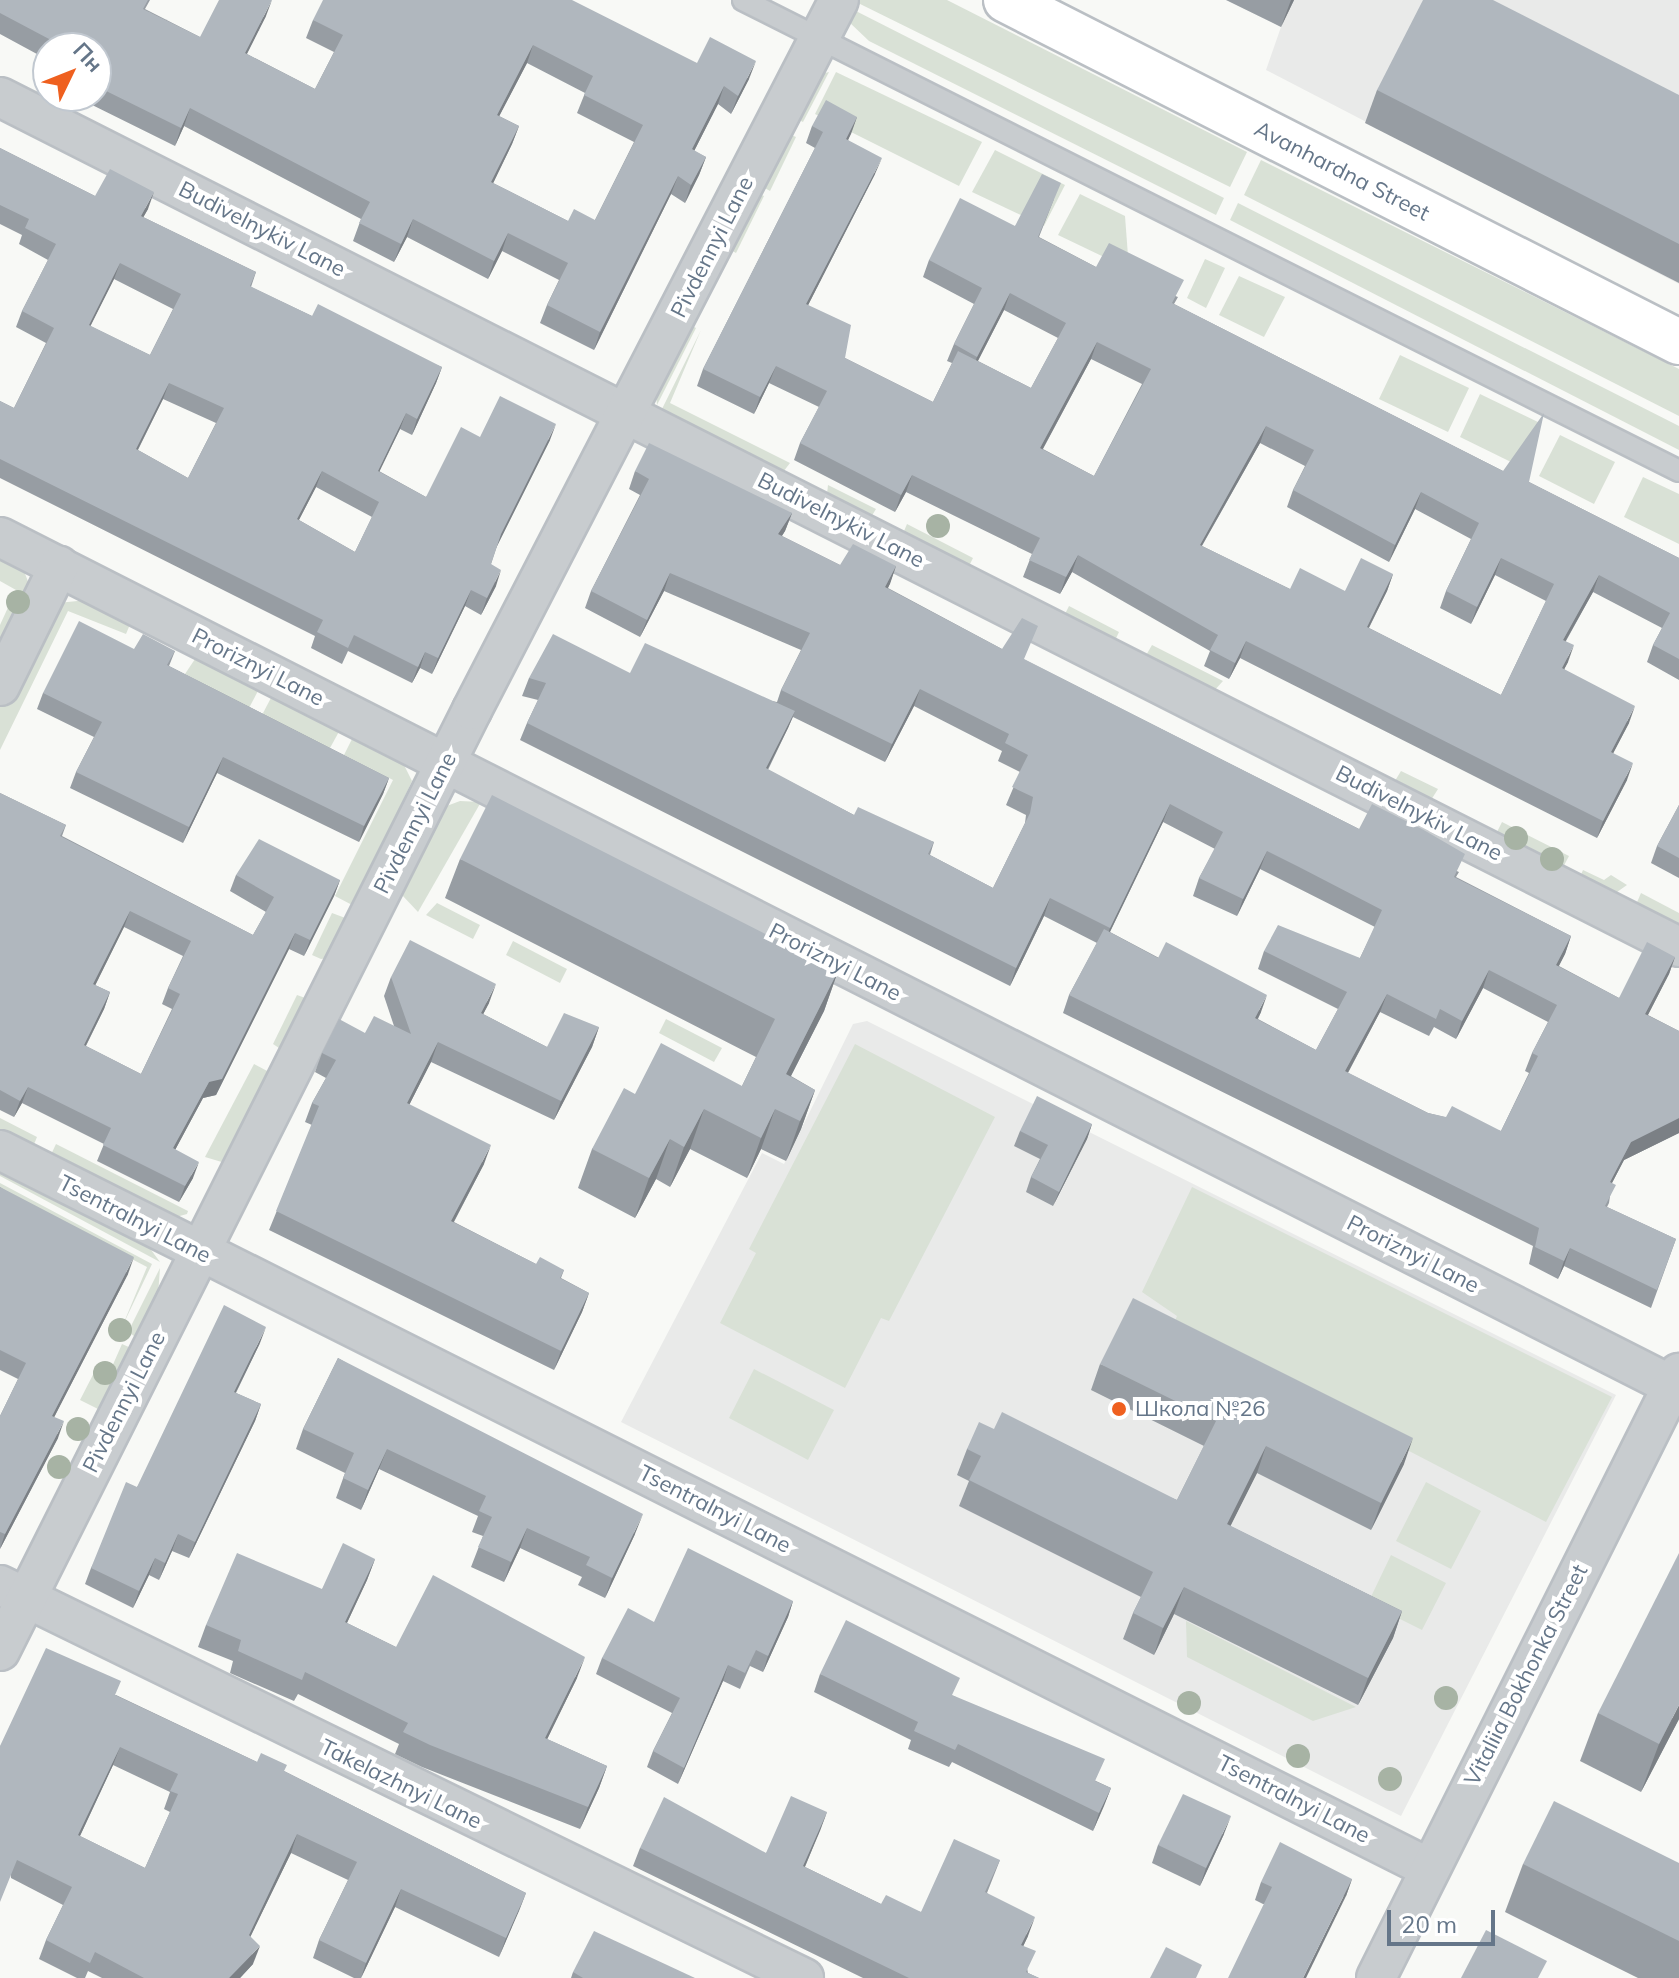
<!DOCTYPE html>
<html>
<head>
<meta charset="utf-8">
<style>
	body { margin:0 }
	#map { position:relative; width:1679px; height:1978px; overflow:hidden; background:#f8f9f6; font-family:Mulish,sans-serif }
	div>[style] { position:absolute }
	.built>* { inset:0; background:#e9eae9 }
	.green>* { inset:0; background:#d9e1d6 }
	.roads { filter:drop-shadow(2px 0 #babfc4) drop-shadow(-2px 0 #babfc4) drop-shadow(0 2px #babfc4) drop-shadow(0 -2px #babfc4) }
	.lane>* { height:20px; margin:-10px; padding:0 10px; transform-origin:10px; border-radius:10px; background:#c8cccf }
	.street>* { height:38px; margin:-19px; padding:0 19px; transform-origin:19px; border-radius:19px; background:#c8cccf }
	.secondary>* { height:44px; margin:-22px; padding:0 22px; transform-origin:22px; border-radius:22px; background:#fff }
	.trees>* { width:24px; height:24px; margin:-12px; border-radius:50%; background:#a7b3a4 }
	.wall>* { inset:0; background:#979da3 }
	.shaded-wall>* { inset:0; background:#7b8085 }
	.building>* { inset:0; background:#b0b7be }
	.dots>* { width:22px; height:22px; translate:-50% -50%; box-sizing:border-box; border:4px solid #fff; border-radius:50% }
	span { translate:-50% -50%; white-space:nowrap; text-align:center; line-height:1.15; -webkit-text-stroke:8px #fff; paint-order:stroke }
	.street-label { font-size:22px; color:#657689 }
	.poi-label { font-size:22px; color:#657689 }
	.left { translate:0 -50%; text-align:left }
	.north { position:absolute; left:32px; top:32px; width:80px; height:80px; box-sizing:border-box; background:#fff; border:2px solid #c1c8d0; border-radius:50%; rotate:47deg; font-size:22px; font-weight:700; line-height:32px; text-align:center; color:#657689 }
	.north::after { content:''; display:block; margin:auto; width:28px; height:36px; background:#ef601f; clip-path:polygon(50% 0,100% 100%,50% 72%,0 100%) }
	.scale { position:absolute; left:1387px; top:1910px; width:108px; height:36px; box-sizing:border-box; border:4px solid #657689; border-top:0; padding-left:10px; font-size:24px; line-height:28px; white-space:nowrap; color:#657689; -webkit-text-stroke:6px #fff; paint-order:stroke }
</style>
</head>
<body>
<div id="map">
	<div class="built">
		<div style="clip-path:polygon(1226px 0,1679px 0,1679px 284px,1266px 70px,1281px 27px)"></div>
		<div style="clip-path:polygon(867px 1021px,1616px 1395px,1401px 1816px,621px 1422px,762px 1153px,784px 1164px,853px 1024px)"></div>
	</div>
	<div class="green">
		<div style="clip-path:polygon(852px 0,947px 0,1247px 152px,1230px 187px)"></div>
		<div style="clip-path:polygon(848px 7px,1224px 198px,1216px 215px,869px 41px,848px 21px)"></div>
		<div style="clip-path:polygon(829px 72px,803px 122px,791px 116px,821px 74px)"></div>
		<div style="clip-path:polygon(836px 72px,982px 142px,959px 186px,815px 114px)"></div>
		<div style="clip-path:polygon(780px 130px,796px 137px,770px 191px,756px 183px)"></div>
		<div style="clip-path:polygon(995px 150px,1065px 185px,1044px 226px,972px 192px)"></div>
		<div style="clip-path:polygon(1261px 160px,1679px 369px,1679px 416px,1244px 195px)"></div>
		<div style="clip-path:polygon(752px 191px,764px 196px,736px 253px,725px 247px)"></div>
		<div style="clip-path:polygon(1080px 194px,1125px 216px,1129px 269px,1058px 235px)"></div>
		<div style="clip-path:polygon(1238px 203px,1679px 426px,1679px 450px,1230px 220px)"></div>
		<div style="clip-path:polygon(1205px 259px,1225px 268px,1206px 308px,1187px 298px)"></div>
		<div style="clip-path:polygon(1239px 276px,1285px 297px,1264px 337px,1219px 315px)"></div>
		<div style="clip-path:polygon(687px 323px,696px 328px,657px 405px,656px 394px)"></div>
		<div style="clip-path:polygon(701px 330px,670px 403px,790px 463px,777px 480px,661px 411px)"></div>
		<div style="clip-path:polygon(1400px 355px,1469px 388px,1448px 432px,1379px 399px)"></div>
		<div style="clip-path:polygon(1480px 394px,1540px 423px,1511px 462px,1460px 437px)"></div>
		<div style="clip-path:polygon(1560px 435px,1615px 462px,1594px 504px,1539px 476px)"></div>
		<div style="clip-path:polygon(1643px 477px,1679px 494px,1679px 544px,1624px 517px)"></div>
		<div style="clip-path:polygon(828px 485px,876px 509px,865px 527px,826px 503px)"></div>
		<div style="clip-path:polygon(907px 524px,973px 558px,964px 576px,902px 536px)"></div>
		<div style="clip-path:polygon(0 556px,24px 571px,32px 592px,0 664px,0 625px,16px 590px,0 581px)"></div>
		<div style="clip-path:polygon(87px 600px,131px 622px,126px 634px,68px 611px,0 750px,0 704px,58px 603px)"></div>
		<div style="clip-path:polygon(1069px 606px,1119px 632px,1110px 651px,1060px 624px)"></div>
		<div style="clip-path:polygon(1152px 645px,1223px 681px,1213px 692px,1141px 664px)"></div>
		<div style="clip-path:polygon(197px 656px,260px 687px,249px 708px,185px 674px)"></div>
		<div style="clip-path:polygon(273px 694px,341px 728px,330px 748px,262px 715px)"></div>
		<div style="clip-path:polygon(354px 735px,403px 763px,412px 781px,354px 906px,335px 896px,393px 780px,344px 755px)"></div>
		<div style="clip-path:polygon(1401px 771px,1438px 789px,1426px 808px,1390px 789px)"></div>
		<div style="clip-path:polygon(460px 801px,481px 802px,418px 912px,402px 895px,402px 884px,444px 807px)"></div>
		<div style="clip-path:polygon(1502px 822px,1569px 856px,1559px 875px,1493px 840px)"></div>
		<div style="clip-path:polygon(1583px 870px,1604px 880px,1611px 875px,1627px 885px,1607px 899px,1576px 886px)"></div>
		<div style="clip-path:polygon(1641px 893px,1679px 913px,1679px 937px,1632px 914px)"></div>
		<div style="clip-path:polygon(437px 903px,480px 925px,473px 939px,426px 915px)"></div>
		<div style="clip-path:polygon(332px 913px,348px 919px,329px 958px,321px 959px,312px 955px)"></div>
		<div style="clip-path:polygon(513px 941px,567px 969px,560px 983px,506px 955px)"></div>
		<div style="clip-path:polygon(297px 995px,308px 999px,282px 1050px,273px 1044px)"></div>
		<div style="clip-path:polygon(666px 1019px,722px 1048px,714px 1062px,659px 1033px)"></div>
		<div style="clip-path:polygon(855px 1044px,995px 1117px,889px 1321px,881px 1318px,845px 1388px,720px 1323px,756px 1253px,749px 1249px)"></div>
		<div style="clip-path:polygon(254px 1064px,271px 1073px,225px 1163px,205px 1157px)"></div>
		<div style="clip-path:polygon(0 1118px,37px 1137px,30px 1154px,0 1138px)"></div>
		<div style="clip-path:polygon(56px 1144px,188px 1211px,187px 1214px,176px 1217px,47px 1163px)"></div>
		<div style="clip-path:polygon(0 1161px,143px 1239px,160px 1262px,0 1176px)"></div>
		<div style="clip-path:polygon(0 1183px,152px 1264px,122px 1327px,147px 1267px,0 1190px)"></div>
		<div style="clip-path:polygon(1192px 1187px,1612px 1397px,1546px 1522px,1172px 1328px,1177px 1316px,1142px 1292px)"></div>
		<div style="clip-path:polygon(160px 1268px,158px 1295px,137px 1338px,128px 1332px)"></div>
		<div style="clip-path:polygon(122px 1344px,131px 1348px,100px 1410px,80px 1400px,99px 1363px,111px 1369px)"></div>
		<div style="clip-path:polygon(754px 1369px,834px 1410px,808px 1460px,729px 1418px)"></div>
		<div style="clip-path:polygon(1426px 1482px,1481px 1511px,1451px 1569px,1396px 1541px)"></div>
		<div style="clip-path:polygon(1391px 1555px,1446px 1583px,1422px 1630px,1368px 1603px)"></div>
		<div style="clip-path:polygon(1186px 1621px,1356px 1707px,1313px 1721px,1187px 1657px)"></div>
	</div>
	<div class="roads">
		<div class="lane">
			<div style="left:743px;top:0;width:1048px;rotate:26.71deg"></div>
		</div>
		<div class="street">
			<div style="left:0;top:97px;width:1882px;rotate:26.85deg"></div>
			<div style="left:0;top:537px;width:1874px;rotate:26.91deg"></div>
			<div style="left:0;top:686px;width:134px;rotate:-63.8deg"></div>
			<div style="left:0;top:1150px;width:1599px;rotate:26.68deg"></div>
			<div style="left:0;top:1585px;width:895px;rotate:26.05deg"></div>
			<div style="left:0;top:1651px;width:1053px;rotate:-63.36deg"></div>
			<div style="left:472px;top:710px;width:799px;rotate:-62.67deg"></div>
			<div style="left:1376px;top:1978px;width:677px;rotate:-63.4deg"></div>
		</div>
		<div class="secondary">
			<div style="left:1006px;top:0;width:755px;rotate:26.94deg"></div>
		</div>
	</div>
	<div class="trees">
		<div style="left:938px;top:526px"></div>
		<div style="left:18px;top:602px"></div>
		<div style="left:1516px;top:838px"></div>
		<div style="left:1552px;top:859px"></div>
		<div style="left:120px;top:1330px"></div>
		<div style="left:105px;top:1373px"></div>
		<div style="left:78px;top:1429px"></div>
		<div style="left:59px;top:1467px"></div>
		<div style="left:1446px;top:1698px"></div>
		<div style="left:1189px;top:1703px"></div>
		<div style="left:1298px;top:1756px"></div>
		<div style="left:1390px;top:1779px"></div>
	</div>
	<div class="wall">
		<div style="clip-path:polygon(evenodd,0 0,150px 0,145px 9px,200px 37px,266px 16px,247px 54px,315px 89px,334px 52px,306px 38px,313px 20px,697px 63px,749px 79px,731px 114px,718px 104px,694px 151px,706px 157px,699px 175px,685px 203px,671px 194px,594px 350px,540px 323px,547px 305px,559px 280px,502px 251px,488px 279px,407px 237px,394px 262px,353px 241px,361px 219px,184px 126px,175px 146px,74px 96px,96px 96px,96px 48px,48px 48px,48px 60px,0 34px,0 0,527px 63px,585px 93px,577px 113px,634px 142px,595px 220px,568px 221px,493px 183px,512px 144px,519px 126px,499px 116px,527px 63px)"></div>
		<div style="clip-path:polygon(1226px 0,1294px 0,1281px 27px)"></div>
		<div style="clip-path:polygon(1377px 90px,1679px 95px,1679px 283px,1365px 123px)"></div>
		<div style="clip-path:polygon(evenodd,857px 117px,848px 140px,875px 174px,808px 305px,845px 358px,933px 402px,952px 363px,947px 361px,954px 344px,974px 304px,923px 277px,929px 260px,1015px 226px,1054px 199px,1039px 237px,1096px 267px,1178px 297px,1174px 304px,1503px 471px,1529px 482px,1679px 558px,1679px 680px,1647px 662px,1653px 645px,1662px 628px,1593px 592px,1566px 641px,1568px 662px,1564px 669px,1629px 723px,1613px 753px,1627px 780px,1597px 838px,1240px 658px,1229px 679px,1204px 666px,1210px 651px,1072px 572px,1060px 594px,1023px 577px,1032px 554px,906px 492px,895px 512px,794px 460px,800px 443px,819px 407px,769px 383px,754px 414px,697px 386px,703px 369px,815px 148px,806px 143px,812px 126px,857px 117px,1004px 310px,1058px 338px,1031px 388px,978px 361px,1004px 310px,857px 117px,1091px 359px,1142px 384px,1094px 476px,1043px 449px,1091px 359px,857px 117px,1260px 443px,1305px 466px,1293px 490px,1287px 507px,1389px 562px,1415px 509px,1471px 539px,1446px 591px,1440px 608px,1471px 624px,1495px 575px,1546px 601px,1501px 695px,1369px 628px,1387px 591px,1393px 574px,1345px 591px,1290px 589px,1202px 546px,1260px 443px)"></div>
		<div style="clip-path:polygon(evenodd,0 148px,95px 196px,148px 209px,143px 217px,256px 272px,251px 287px,312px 316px,442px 367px,436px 383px,412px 435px,400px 429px,379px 471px,426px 497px,480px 437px,550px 440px,497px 546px,491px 564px,496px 586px,481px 615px,465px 606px,432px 674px,420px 668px,412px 683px,348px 651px,342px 664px,311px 648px,315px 636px,0 478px,0 401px,14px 408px,46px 343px,16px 327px,22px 311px,48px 260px,19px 244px,22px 235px,0 224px,0 148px,114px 279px,173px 309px,150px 355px,90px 326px,114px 279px,0 148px,163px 399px,216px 423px,188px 478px,138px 450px,163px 399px,0 148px,316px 487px,372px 517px,355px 552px,299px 520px,316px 487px)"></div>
		<div style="clip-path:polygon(evenodd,635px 471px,792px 513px,785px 531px,782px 536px,840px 565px,896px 566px,888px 588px,1002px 649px,1025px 660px,1359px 829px,1459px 872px,1456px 877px,1571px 936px,1565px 954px,1559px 966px,1619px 998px,1675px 957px,1669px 974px,1648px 1015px,1679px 1031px,1679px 1133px,1624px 1160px,1612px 1183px,1609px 1203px,1607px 1207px,1676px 1239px,1651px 1308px,1564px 1266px,1558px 1279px,1529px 1264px,1533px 1246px,1063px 1013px,1069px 995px,1097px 943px,1044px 916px,1010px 986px,520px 740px,527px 723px,538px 700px,522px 696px,529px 678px,630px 673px,777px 702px,781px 690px,801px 650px,664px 591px,640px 637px,585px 608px,591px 591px,640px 495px,629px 489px,635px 471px,914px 706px,1002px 751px,998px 761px,1020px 772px,1006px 805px,1026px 815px,1025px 823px,993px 888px,930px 855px,934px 842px,854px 815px,768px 770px,788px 728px,793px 717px,885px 762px,914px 706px,635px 471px,1163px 822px,1215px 849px,1199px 878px,1193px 896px,1237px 916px,1260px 869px,1375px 927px,1360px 958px,1264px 951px,1258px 969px,1338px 1009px,1316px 1050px,1258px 1019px,1261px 1012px,1110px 932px,1163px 822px,635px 471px,1483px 988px,1548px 1022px,1532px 1053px,1525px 1071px,1529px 1073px,1501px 1131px,1428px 1113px,1348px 1073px,1380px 1012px,1429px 1036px,1434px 1027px,1456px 1039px,1483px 988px)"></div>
		<div style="clip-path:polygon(134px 649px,175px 651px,169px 666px,389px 778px,383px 794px,359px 842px,217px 773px,183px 843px,70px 788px,76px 772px,94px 737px,37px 709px,43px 693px)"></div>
		<div style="clip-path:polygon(evenodd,0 793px,66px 825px,62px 836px,253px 935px,266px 912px,230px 891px,236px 875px,340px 880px,334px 896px,304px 956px,289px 949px,216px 1095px,203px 1098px,175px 1150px,193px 1178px,179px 1202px,97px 1161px,104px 1144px,22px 1103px,14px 1117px,0 1110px,0 793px,124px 927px,183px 956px,168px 988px,162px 1004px,172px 1009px,141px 1074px,86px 1046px,104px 1009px,110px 992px,95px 985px,124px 927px)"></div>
		<div style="clip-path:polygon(1679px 805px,1679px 878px,1651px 863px,1657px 846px)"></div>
		<div style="clip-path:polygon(460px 859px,838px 971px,824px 1011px,791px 1076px,815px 1090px,801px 1129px,786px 1161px,761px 1149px,747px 1178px,690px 1149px,670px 1187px,656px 1179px,635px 1218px,578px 1188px,592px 1149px,635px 1094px,742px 1086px,756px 1057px,445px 898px)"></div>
		<div style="clip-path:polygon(391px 977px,489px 1003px,483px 1014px,547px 1047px,599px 1027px,592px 1047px,554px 1120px,431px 1062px,409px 1105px,484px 1164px,454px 1222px,536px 1264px,564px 1270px,561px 1278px,589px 1293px,582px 1312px,554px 1370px,269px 1230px,312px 1125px,305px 1122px,312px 1103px,326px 1078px,315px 1072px,322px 1053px,365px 1033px,394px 1026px,384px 996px)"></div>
		<div style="clip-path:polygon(1092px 1124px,1087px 1139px,1053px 1206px,1026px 1192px,1031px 1177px,1040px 1159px,1014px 1146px,1020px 1131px)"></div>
		<div style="clip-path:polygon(0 1187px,128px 1274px,54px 1417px,58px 1438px,0 1549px,0 1416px,18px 1379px,0 1370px)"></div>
		<div style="clip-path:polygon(260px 1343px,236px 1393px,261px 1404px,255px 1421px,189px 1558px,172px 1551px,159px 1580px,149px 1575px,133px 1608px,85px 1584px,91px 1568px,137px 1487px)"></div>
		<div style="clip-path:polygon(338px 1358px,635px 1534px,605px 1598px,578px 1585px,582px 1577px,520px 1548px,504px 1582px,471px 1567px,483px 1536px,472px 1532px,478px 1516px,379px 1469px,361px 1510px,336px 1498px,345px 1473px,296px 1449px,303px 1429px)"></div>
		<div style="clip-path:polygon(1100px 1364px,1404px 1464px,1371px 1530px,1257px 1473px,1230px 1526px,1402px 1611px,1393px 1638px,1358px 1705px,1174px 1614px,1154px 1655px,1123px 1639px,1133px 1613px,1141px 1597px,959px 1506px,969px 1481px,957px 1475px,967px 1449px,994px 1429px,1177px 1500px,1204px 1446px,1091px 1390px)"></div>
		<div style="clip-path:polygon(375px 1559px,367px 1580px,347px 1623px,396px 1647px,577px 1678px,547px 1739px,607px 1766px,599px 1788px,580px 1829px,422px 1767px,395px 1754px,399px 1744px,298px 1694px,294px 1701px,230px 1673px,233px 1661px,198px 1647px,206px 1625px,322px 1589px)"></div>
		<div style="clip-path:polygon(793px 1601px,788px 1617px,763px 1672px,750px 1666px,740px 1689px,723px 1681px,678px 1784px,647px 1767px,653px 1751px,672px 1713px,596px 1674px,602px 1658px,654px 1622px)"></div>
		<div style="clip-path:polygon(820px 1674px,954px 1696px,1096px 1781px,1111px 1788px,1093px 1831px,952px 1762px,949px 1767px,908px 1749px,911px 1740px,814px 1692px)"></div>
		<div style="clip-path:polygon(evenodd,116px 1695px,257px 1762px,284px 1771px,526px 1893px,499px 1957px,395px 1907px,361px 1978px,354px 1978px,313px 1958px,319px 1940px,348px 1880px,291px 1853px,250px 1937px,253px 1964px,240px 1978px,102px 1978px,88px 1971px,85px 1978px,77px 1978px,39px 1959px,46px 1940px,63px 1905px,11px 1878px,0 1746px,116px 1695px,113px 1765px,170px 1792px,164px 1809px,170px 1812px,145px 1868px,80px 1836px,113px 1765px)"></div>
		<div style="clip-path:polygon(1598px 1713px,1679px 1719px,1641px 1792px,1580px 1761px)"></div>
		<div style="clip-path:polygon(827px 1812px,805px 1867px,881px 1904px,921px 1912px,1000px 1860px,987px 1893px,1028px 1936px,1023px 1946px,1028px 1973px,1039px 1978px,863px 1978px,633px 1866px,640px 1848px,766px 1853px)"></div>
		<div style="clip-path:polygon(1224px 1834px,1200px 1886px,1152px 1863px,1158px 1845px)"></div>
		<div style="clip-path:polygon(1679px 1863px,1679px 1978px,1638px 1978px,1505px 1912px,1523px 1864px)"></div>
		<div style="clip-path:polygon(1352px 1879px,1346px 1896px,1263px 1904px,1255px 1900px,1261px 1882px)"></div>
		<div style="clip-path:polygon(573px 1972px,695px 1978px,571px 1978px)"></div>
	</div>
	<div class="shaded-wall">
		<div style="clip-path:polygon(272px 0,266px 16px,238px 71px,245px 53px)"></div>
		<div style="clip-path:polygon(1291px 0,1294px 0,1281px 27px)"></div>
		<div style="clip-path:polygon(533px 45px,527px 63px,491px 132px,497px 115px)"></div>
		<div style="clip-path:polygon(756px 61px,749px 79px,731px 114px,738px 96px)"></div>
		<div style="clip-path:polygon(724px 86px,718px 104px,686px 167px,692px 149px)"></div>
		<div style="clip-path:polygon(190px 108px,184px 126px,175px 146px,181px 128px)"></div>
		<div style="clip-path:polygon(857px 117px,851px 134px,840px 156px,846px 139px)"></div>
		<div style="clip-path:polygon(519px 126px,512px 144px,485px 200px,491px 182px)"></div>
		<div style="clip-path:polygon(706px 157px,699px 175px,685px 203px,691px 185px)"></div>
		<div style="clip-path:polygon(882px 158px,875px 174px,800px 321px,806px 304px)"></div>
		<div style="clip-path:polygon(678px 176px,671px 194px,594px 350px,600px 332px)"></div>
		<div style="clip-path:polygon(154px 192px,148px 209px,135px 232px,141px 216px)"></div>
		<div style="clip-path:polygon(413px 219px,407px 237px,394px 262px,401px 244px)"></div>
		<div style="clip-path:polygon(508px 233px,502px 251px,488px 279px,494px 261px)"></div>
		<div style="clip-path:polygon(120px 263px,114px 279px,83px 341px,89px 325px)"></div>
		<div style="clip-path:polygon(1010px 293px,1004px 310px,971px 374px,977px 357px)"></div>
		<div style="clip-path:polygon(1097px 342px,1091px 359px,1034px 465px,1040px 448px)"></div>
		<div style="clip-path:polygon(776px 366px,769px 383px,754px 414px,760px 397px)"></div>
		<div style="clip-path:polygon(442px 367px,436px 383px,412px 435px,417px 419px)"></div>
		<div style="clip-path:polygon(169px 383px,163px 399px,130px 465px,136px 449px)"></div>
		<div style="clip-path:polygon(406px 413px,400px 429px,372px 487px,378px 471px)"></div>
		<div style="clip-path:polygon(556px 424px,550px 440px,495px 550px,501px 534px)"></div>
		<div style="clip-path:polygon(1266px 426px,1260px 443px,1193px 561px,1200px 545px)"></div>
		<div style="clip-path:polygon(322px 471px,316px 487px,291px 535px,297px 519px)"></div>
		<div style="clip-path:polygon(912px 475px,906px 492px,895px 512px,901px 495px)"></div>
		<div style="clip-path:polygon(1421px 492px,1415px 509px,1389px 562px,1395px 545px)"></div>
		<div style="clip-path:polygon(792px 513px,785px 531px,771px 552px,778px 534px)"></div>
		<div style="clip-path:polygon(1078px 555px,1072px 572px,1060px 594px,1066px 577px)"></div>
		<div style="clip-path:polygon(1501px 558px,1495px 575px,1471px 624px,1477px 607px)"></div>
		<div style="clip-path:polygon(896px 566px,890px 584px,879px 604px,885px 587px)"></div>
		<div style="clip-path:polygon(501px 570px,496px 586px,481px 615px,487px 598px)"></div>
		<div style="clip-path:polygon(670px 573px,664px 591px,640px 637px,647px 620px)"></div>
		<div style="clip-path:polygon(1393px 574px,1387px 591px,1361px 643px,1367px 627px)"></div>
		<div style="clip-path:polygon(1599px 575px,1593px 592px,1557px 656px,1563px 640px)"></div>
		<div style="clip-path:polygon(471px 590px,465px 606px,432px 674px,438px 658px)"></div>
		<div style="clip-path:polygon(1246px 641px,1240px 658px,1229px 679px,1235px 663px)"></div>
		<div style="clip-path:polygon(1574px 645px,1568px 662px,1556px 685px,1562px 668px)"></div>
		<div style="clip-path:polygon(425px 652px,420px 668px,412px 683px,418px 667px)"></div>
		<div style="clip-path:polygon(920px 689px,914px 706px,885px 762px,892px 744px)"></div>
		<div style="clip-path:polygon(1635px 706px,1629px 723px,1605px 769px,1611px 752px)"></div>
		<div style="clip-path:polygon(795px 711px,788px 728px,759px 786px,766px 768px)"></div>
		<div style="clip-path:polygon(223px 757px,217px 773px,183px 843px,189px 827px)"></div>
		<div style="clip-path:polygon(1633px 763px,1627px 780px,1597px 838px,1603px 821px)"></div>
		<div style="clip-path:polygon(389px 778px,383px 794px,359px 842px,364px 826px)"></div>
		<div style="clip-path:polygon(1170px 804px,1163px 822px,1103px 946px,1110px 928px)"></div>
		<div style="clip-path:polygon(1267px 851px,1260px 869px,1237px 916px,1243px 899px)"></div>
		<div style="clip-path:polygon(340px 880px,334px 896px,304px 956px,310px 940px)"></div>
		<div style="clip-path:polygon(1050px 898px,1044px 916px,1010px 986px,1016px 968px)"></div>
		<div style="clip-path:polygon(130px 911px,124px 927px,88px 1000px,93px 984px)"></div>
		<div style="clip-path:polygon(295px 933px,289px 949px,216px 1095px,203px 1098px,167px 1165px,173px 1148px,209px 1082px)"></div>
		<div style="clip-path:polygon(1571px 936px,1565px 954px,1550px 982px,1556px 965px)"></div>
		<div style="clip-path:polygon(1675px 957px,1669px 974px,1639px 1032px,1645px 1014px)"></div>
		<div style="clip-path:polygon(1489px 970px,1483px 988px,1456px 1039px,1462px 1021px)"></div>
		<div style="clip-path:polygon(838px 971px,824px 1011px,772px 1113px,786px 1074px)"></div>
		<div style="clip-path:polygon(496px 984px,489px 1003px,474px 1032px,481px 1013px)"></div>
		<div style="clip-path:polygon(110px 992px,104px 1009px,78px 1061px,84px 1045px)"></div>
		<div style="clip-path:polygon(1387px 994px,1380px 1012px,1339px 1089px,1345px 1071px)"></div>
		<div style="clip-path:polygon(1267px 995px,1261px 1012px,1249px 1035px,1255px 1018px)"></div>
		<div style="clip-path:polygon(599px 1027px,592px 1047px,554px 1120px,561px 1101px)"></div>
		<div style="clip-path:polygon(438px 1042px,431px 1062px,400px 1123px,407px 1103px)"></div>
		<div style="clip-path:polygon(28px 1087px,22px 1103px,14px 1117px,20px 1101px)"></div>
		<div style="clip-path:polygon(815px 1090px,801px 1129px,786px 1161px,800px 1121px)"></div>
		<div style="clip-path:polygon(704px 1109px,690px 1149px,670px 1187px,684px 1147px)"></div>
		<div style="clip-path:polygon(775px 1109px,761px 1149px,747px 1178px,761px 1138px)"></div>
		<div style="clip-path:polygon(1679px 1118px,1679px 1133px,1624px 1160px,1603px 1200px,1610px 1182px,1631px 1142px)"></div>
		<div style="clip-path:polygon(1092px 1124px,1087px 1139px,1053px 1206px,1059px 1192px)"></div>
		<div style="clip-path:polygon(670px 1139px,656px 1179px,635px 1218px,649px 1178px)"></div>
		<div style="clip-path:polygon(491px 1145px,484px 1164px,444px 1240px,451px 1221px)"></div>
		<div style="clip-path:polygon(199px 1162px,193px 1178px,179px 1202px,185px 1186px)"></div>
		<div style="clip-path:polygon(1570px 1248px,1564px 1266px,1558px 1279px,1564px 1261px)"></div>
		<div style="clip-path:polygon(134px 1257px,128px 1274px,46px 1433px,52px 1416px)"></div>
		<div style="clip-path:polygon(589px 1293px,582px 1312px,554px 1370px,561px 1351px)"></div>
		<div style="clip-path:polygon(266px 1327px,260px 1343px,228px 1408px,234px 1392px)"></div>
		<div style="clip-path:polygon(261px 1404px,255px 1421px,189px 1558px,195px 1542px)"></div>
		<div style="clip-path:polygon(64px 1421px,58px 1438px,0 1549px,5px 1534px)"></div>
		<div style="clip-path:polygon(1413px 1438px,1404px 1464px,1371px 1530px,1381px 1503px)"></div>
		<div style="clip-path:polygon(1266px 1446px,1257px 1473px,1218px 1551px,1227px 1524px)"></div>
		<div style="clip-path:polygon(387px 1449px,379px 1469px,361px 1510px,368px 1490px)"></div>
		<div style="clip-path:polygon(643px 1514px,635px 1534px,605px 1598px,612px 1578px)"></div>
		<div style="clip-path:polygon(527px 1528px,520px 1548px,504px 1582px,511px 1562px)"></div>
		<div style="clip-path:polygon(178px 1534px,172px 1551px,159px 1580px,165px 1563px)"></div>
		<div style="clip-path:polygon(155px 1558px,149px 1575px,133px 1608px,139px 1591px)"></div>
		<div style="clip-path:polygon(375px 1559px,367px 1580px,337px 1644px,345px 1622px)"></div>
		<div style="clip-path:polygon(1184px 1587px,1174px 1614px,1154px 1655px,1163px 1628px)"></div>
		<div style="clip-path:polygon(793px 1601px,788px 1617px,763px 1672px,768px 1656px)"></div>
		<div style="clip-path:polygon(1402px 1611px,1393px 1638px,1358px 1705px,1368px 1678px)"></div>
		<div style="clip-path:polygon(585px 1657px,577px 1678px,537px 1760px,545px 1738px)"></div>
		<div style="clip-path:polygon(728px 1665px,723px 1681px,678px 1784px,684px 1768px)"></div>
		<div style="clip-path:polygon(1679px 1705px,1679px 1719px,1641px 1792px,1659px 1744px)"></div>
		<div style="clip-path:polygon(120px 1747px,113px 1765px,72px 1853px,78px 1835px)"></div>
		<div style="clip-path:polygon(607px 1766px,599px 1788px,580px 1829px,588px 1807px)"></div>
		<div style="clip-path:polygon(1111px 1788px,1104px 1806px,1093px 1831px,1099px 1813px)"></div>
		<div style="clip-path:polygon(827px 1812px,820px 1831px,797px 1885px,803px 1866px)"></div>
		<div style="clip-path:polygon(1231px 1816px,1224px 1834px,1200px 1886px,1206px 1868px)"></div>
		<div style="clip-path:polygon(297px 1834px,291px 1853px,242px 1954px,249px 1935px)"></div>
		<div style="clip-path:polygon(1352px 1879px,1346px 1896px,1306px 1978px,1303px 1978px)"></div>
		<div style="clip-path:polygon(401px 1889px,395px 1907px,361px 1978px,366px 1963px)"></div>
		<div style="clip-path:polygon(526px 1893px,519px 1911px,499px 1957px,506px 1938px)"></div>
		<div style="clip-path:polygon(1035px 1917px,1028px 1936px,1015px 1964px,1021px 1945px)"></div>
		<div style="clip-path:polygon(260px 1946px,253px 1964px,240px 1978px,229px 1978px)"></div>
	</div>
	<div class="building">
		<div style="clip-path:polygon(evenodd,0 0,148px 0,143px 9px,200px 37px,219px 0,272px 0,245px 53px,315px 89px,343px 35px,313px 20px,323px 0,572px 0,697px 63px,710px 37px,756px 61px,738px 96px,724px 86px,692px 149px,706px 157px,691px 185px,678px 176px,600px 332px,547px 305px,568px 263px,508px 233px,494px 261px,413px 219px,401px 244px,359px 223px,370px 202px,190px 108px,181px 128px,96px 86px,96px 48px,66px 48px,0 13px,0 0,533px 45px,593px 76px,584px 95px,643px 125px,595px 220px,574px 209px,568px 221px,491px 182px,519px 126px,497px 115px,533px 45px)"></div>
		<div style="clip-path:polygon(1423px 0,1493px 0,1679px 95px,1679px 244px,1377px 90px)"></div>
		<div style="clip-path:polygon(evenodd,826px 100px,857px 117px,846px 139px,882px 158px,806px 304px,851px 325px,845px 358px,933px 402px,958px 351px,1031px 388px,1066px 323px,1010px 293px,977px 357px,954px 344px,982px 288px,929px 260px,960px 198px,1015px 226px,1042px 174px,1061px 183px,1038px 237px,1096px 267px,1109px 243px,1184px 280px,1172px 303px,1503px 471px,1544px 413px,1529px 482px,1679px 558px,1679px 659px,1653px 645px,1670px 613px,1599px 575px,1563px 640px,1574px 645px,1562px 668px,1635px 706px,1611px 752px,1633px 763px,1603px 821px,1246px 641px,1235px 663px,1210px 650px,1218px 635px,1078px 555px,1066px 577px,1029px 560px,1040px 538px,912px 475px,901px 495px,800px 443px,827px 391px,776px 366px,760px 397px,703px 369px,823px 132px,812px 126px,826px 100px,1097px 342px,1151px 369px,1094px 476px,1040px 448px,1097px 342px,826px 100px,1266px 426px,1314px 450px,1293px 490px,1395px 545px,1421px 492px,1479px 523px,1446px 591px,1477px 607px,1501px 558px,1554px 584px,1501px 695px,1367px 627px,1393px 574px,1361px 558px,1345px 591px,1300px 568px,1290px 589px,1200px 545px,1266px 426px)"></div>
		<div style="clip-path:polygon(evenodd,0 148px,95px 196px,110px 169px,154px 192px,141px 216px,256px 272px,250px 286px,312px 316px,318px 304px,442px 367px,417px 419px,406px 413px,378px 471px,426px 497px,461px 427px,480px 437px,500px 396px,556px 424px,501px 534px,491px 564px,501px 570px,487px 598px,471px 590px,438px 658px,425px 652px,418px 667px,354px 635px,348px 648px,317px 632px,323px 620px,0 459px,0 401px,14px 408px,54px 328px,22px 311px,56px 244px,25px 228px,29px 219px,0 205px,0 148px,120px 263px,181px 294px,150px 355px,89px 325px,120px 263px,0 148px,169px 383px,224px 408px,188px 478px,136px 449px,169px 383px,0 148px,322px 471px,379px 502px,355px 552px,297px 519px,322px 471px)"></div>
		<div style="clip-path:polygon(evenodd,649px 443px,792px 513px,778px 534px,840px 565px,853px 544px,896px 566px,885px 587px,1002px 649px,1022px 618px,1038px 626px,1024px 659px,1359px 829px,1372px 804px,1422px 829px,1465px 854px,1454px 877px,1571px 936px,1556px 965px,1619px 998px,1647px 942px,1675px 957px,1645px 1014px,1679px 1031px,1679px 1118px,1631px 1142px,1610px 1182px,1616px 1185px,1605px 1206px,1676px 1239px,1657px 1290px,1570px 1248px,1564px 1261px,1535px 1247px,1539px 1228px,1069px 995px,1104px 929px,1158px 958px,1166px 942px,1267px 995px,1255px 1018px,1316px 1050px,1347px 992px,1264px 951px,1278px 925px,1360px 958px,1382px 910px,1299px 867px,1267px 851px,1243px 899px,1199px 878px,1223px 832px,1170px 804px,1110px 928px,1050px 898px,1016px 968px,527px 723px,546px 683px,529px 678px,553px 634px,630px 673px,645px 643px,795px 711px,766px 768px,854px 815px,858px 807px,934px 842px,928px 854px,993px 888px,1030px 813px,1033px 797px,1012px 787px,1028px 755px,1005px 743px,1009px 734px,920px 689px,892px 744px,781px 690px,810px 633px,670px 573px,647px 620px,591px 591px,649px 479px,635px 471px,649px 443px,1489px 970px,1557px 1005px,1532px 1053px,1538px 1056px,1501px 1131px,1452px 1106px,1446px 1117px,1428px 1113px,1345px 1071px,1387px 994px,1436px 1019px,1440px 1009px,1462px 1021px,1489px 970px)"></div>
		<div style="clip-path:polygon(79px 621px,134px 649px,143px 634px,175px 651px,167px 665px,389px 778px,364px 826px,223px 757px,189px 827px,76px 772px,102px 722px,43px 693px)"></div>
		<div style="clip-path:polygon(evenodd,0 793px,66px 825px,60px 836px,253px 935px,274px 897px,236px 875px,259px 839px,340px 880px,310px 940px,295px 933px,222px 1079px,209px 1082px,173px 1148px,199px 1162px,185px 1186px,103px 1145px,111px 1128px,28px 1087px,20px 1101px,0 1090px,0 793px,130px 911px,191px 941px,168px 988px,180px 994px,141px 1074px,84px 1045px,110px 992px,93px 984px,130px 911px)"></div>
		<div style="clip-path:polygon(492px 795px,838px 971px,786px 1074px,815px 1090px,800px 1121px,775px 1109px,761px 1138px,704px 1109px,684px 1147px,670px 1139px,649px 1178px,592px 1149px,624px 1088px,635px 1094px,661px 1043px,742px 1086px,775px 1019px,460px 859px)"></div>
		<div style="clip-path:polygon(1679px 805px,1679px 858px,1657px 846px)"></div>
		<div style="clip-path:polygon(410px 940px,496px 984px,481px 1013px,547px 1047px,564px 1013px,599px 1027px,561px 1101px,438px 1042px,407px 1103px,491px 1145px,451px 1221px,536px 1264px,540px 1257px,564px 1270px,560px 1278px,589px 1293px,561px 1351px,276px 1211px,319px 1106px,312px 1103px,336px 1060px,322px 1053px,339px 1019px,365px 1033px,374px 1016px,411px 1034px,391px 977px)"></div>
		<div style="clip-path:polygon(1037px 1096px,1092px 1124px,1059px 1192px,1031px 1177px,1048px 1145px,1020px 1131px)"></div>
		<div style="clip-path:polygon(0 1187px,134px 1257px,52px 1416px,64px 1421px,5px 1534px,0 1532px,0 1416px,26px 1363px,0 1350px)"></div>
		<div style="clip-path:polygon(1133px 1298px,1413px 1438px,1381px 1503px,1266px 1446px,1227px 1524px,1402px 1611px,1368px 1678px,1184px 1587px,1163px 1628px,1133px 1613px,1153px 1572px,969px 1480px,981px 1456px,967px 1449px,979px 1422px,994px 1429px,1002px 1412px,1177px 1500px,1216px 1421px,1100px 1364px)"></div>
		<div style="clip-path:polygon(224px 1305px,266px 1327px,234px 1392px,261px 1404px,195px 1542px,178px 1534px,165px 1563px,155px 1558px,139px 1591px,91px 1568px,126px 1482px,137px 1487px)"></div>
		<div style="clip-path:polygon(338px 1358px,643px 1514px,612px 1578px,586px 1565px,590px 1557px,527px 1528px,511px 1562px,478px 1547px,492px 1517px,479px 1511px,486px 1496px,387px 1449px,368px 1490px,343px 1478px,354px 1453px,303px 1429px)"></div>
		<div style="clip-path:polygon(343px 1543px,375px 1559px,345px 1622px,396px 1647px,433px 1575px,585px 1657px,545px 1738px,607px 1766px,588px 1807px,430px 1745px,403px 1732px,408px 1723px,305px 1672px,302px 1680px,238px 1651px,241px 1640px,206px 1625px,237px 1553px,322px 1589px)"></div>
		<div style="clip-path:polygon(688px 1548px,793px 1601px,768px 1656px,756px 1650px,745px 1673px,728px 1665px,684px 1768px,653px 1751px,680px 1698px,602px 1658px,628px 1608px,654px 1622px)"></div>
		<div style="clip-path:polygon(1679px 1553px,1679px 1705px,1659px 1744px,1598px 1713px)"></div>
		<div style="clip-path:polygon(846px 1620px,960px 1678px,952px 1695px,1105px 1759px,1095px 1781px,1111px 1788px,1099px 1813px,958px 1744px,955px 1750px,914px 1731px,918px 1722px,820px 1674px)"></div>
		<div style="clip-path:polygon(evenodd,46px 1648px,121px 1681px,115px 1695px,257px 1762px,261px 1753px,287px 1765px,284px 1771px,526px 1893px,506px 1938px,401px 1889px,366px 1963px,319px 1940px,357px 1862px,297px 1834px,249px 1935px,260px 1946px,229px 1978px,144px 1978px,95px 1952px,90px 1963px,46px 1940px,72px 1887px,17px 1860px,0 1902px,0 1746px,46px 1648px,120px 1747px,178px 1774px,170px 1791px,178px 1794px,145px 1868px,78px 1835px,120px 1747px)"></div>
		<div style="clip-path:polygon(1183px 1794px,1231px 1816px,1206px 1868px,1158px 1845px)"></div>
		<div style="clip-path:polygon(791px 1796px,827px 1812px,803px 1866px,881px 1904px,886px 1895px,921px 1912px,954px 1839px,1000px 1860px,985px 1892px,1035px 1917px,1021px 1945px,1036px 1951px,1026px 1972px,1039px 1978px,909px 1978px,640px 1848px,664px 1797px,766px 1853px)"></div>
		<div style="clip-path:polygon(1554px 1801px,1679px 1863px,1679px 1941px,1523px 1864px)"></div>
		<div style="clip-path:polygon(1280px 1842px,1352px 1879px,1303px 1978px,1228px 1978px,1272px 1887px,1261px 1882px)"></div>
		<div style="clip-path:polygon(1486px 1930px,1547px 1961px,1538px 1978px,1461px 1978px)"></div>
		<div style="clip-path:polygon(594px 1931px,695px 1978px,583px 1978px,573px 1972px)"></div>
		<div style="clip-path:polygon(1166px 1947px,1202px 1965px,1196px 1978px,1150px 1978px)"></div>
	</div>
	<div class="dots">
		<div style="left:1119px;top:1409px;background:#ef601f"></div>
	</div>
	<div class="street-label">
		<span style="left:1342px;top:171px;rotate:27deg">Avanhardna Street</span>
		<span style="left:262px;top:229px;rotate:27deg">Budivelnykiv Lane</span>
		<span style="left:712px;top:247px;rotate:-63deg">Pivdennyi Lane</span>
		<span style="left:841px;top:520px;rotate:27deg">Budivelnykiv Lane</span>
		<span style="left:258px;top:667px;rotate:27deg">Proriznyi Lane</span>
		<span style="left:1419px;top:813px;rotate:27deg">Budivelnykiv Lane</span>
		<span style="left:415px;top:823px;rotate:-63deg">Pivdennyi Lane</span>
		<span style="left:835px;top:962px;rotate:27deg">Proriznyi Lane</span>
		<span style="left:135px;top:1219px;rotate:27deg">Tsentralnyi Lane</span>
		<span style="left:1413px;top:1254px;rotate:27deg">Proriznyi Lane</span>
		<span style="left:124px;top:1402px;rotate:-63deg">Pivdennyi Lane</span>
		<span style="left:715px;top:1509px;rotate:27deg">Tsentralnyi Lane</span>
		<span style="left:1526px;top:1675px;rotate:-63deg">Vitaliia Bokhonka Street</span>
		<span style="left:401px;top:1784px;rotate:26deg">Takelazhnyi Lane</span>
		<span style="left:1294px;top:1799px;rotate:27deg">Tsentralnyi Lane</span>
	</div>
	<div class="poi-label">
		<span class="left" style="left:1135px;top:1409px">Школа №26</span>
	</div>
	<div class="north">Пн</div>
	<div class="scale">20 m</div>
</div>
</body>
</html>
